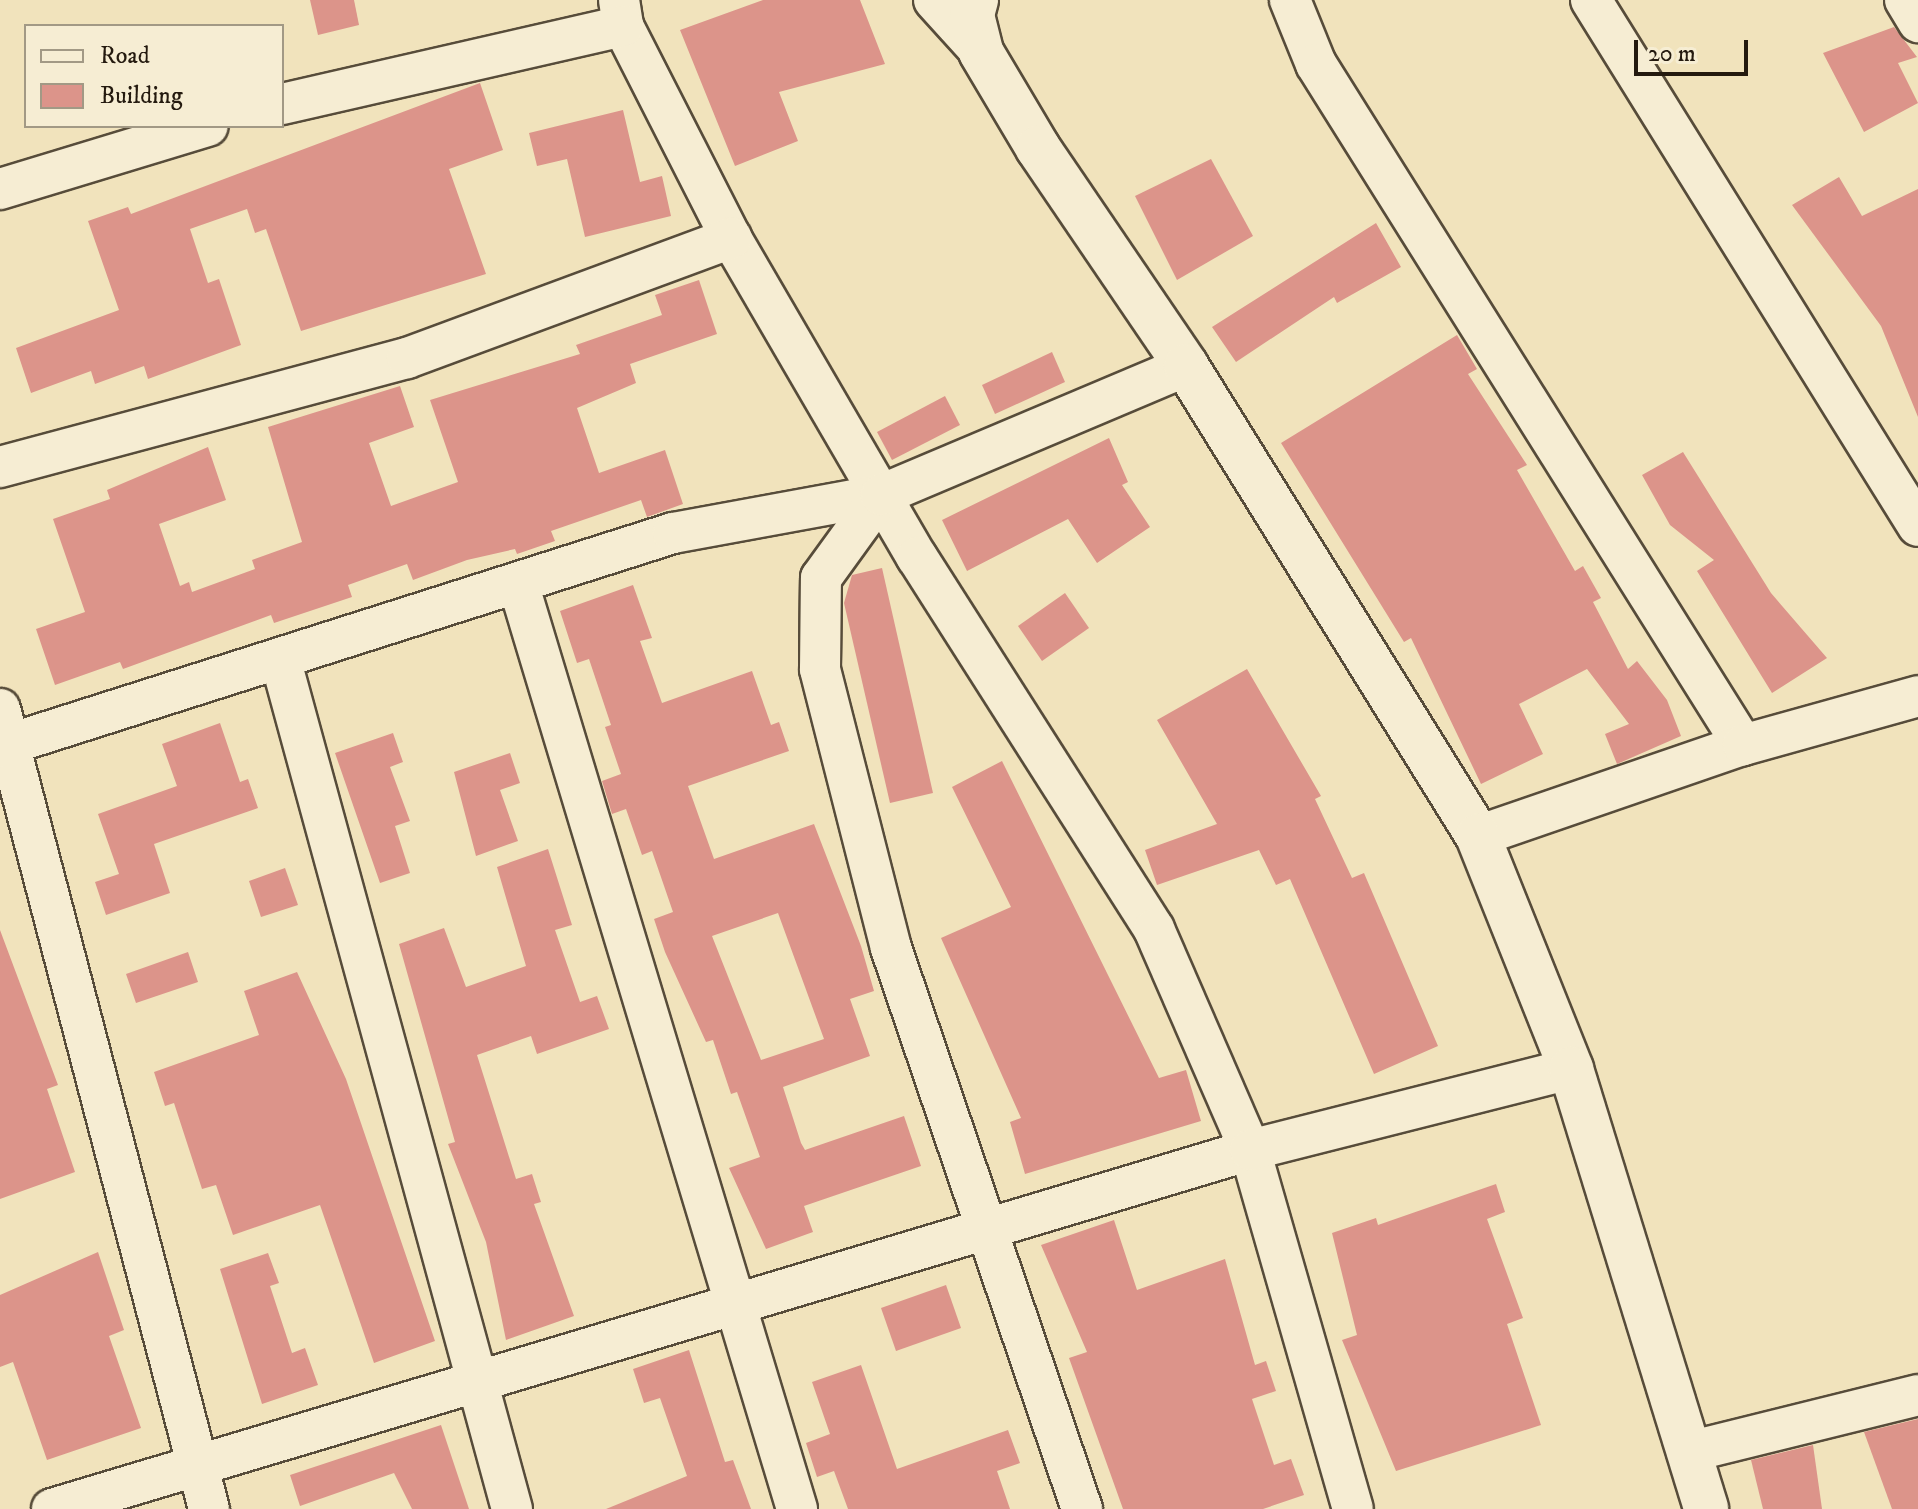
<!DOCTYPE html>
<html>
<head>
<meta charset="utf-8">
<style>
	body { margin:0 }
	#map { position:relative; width:1918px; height:1509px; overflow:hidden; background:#f1e3bc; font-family:"IM FELL DW Pica",serif }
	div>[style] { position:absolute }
	.building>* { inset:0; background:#dc948a }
	.roads { filter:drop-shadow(2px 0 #574c3a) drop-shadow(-2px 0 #574c3a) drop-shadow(0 2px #574c3a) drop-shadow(0 -2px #574c3a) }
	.minor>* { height:40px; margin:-20px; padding:0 20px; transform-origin:20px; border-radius:20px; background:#f6edd3 }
	.tertiary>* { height:44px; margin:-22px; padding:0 22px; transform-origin:22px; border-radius:22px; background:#f6edd3 }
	span { translate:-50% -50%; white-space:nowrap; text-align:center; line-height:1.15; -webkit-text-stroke:7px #f6edd3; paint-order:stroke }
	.legend { position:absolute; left:24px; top:24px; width:260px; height:104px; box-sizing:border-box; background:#f6edd3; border:2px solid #a29985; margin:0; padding:10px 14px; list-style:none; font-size:24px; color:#241a0f }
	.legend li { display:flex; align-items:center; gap:16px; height:40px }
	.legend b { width:40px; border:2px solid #a29985 }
	.scale { position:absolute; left:1634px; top:40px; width:114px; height:36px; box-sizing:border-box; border:4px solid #241a0f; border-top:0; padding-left:10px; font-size:24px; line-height:28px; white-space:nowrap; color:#241a0f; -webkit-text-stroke:6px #f6edd3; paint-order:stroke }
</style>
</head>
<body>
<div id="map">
	<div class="building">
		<div style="clip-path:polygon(310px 0,354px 0,359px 25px,318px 35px)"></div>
		<div style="clip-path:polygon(763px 0,860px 0,885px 64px,779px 92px,798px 141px,735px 166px,680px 30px)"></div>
		<div style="clip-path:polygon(1894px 27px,1917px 57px,1898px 63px,1918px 103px,1864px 132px,1823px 53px)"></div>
		<div style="clip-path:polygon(480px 83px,503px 150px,449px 169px,486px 274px,301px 331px,266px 229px,255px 233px,247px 209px,190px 229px,208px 283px,219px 279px,241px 345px,148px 379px,144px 366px,95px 384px,91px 371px,31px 393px,16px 348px,119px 310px,88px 221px,128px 207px,131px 214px)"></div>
		<div style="clip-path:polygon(623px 110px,640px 182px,662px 176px,671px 216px,585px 237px,567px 159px,537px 166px,529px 133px)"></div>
		<div style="clip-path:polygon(1211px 159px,1253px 236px,1177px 280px,1135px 196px)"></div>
		<div style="clip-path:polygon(1839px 177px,1862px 216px,1918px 189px,1918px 417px,1881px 326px,1792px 205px)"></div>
		<div style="clip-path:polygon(1376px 223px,1401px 267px,1337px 303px,1334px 297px,1236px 362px,1212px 327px)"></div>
		<div style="clip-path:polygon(699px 280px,717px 334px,630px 364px,636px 383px,577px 408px,599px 473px,665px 450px,683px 504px,647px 517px,641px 500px,551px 531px,555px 541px,517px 554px,515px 549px,467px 560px,413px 580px,407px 564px,348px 585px,352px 597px,274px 623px,271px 615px,123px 669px,120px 662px,55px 685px,36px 629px,85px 612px,53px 519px,110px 499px,107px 490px,208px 447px,226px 500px,159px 524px,180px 586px,189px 582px,192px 592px,255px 569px,252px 560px,302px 542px,268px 427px,400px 386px,414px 427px,369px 443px,391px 506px,458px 482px,430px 400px,580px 354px,576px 345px,662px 315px,655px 295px)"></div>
		<div style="clip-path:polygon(1457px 335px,1477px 369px,1468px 374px,1527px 465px,1517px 470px,1575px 571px,1583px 566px,1601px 598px,1593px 602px,1628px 669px,1637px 661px,1667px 700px,1681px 736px,1617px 764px,1605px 734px,1629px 724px,1587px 669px,1519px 704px,1543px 754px,1481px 784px,1411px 638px,1404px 642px,1281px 443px)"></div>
		<div style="clip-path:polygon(1052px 352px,1065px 382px,995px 414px,982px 385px)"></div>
		<div style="clip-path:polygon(945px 396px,960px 425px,892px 460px,877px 432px)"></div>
		<div style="clip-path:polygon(1109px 438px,1128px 482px,1122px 485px,1150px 527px,1097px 563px,1068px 519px,967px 571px,942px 520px)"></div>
		<div style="clip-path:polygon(1683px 452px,1771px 593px,1827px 658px,1772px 693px,1697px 571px,1714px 560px,1670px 525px,1642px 475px)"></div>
		<div style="clip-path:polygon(882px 568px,933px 793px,890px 803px,844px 603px,852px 575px)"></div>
		<div style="clip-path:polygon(evenodd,633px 585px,652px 638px,640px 641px,662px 703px,752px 671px,771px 725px,779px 722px,789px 751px,688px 786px,714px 859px,814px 824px,861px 946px,874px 991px,850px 999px,870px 1056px,783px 1087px,801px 1143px,805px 1150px,904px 1116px,921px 1166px,804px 1206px,813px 1232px,766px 1249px,729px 1168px,760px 1157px,737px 1092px,731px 1094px,713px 1040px,706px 1042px,665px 952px,654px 919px,673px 912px,652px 851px,642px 855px,626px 809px,612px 814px,602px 781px,621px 774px,605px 727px,611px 725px,589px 659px,577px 663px,560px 611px,633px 585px,778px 913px,824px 1039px,761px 1060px,712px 936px,778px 913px)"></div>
		<div style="clip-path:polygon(1065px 593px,1089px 628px,1042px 661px,1018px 626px)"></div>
		<div style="clip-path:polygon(1247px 669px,1321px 796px,1315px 799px,1352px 878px,1364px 873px,1438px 1046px,1374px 1074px,1290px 879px,1276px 885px,1259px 850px,1157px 885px,1145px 850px,1217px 824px,1157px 720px)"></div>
		<div style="clip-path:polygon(220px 723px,240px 782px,248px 779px,258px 808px,154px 844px,170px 893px,106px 915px,95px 882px,119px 874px,98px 814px,177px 786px,162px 744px)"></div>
		<div style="clip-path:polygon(393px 733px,403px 762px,390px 767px,410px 821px,395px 826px,410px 873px,380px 883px,335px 753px)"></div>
		<div style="clip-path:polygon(510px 753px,520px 783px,500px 790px,518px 841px,476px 856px,454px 772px)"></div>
		<div style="clip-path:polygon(1002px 761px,1159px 1078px,1186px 1070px,1201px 1121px,1025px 1174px,1010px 1122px,1021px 1118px,941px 938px,1011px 907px,952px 787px)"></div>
		<div style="clip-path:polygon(548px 849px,572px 925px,555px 930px,580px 1002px,597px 996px,609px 1029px,537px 1054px,531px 1036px,477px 1055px,516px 1179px,532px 1174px,541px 1202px,534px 1204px,574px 1316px,506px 1340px,486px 1242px,448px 1144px,455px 1142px,399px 944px,444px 928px,466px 987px,526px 966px,497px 867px)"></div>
		<div style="clip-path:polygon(285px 868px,298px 905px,261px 917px,249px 881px)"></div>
		<div style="clip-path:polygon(0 930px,58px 1085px,47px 1089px,75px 1172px,0 1199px)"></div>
		<div style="clip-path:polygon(188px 952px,198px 982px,136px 1003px,126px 974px)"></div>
		<div style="clip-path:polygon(297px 972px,346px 1079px,435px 1341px,374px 1363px,320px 1205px,233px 1235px,216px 1185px,202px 1189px,174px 1103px,165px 1106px,154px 1072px,259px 1035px,244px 991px)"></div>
		<div style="clip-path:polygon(1496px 1184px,1505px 1212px,1487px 1219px,1523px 1318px,1507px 1324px,1541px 1425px,1396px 1471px,1342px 1340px,1357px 1335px,1332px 1233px,1376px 1218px,1378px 1225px)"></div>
		<div style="clip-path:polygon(1114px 1220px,1137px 1290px,1225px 1259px,1255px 1365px,1266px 1361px,1276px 1391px,1252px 1399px,1274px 1465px,1291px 1459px,1304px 1495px,1263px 1509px,1123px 1509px,1069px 1358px,1087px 1352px,1041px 1245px)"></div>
		<div style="clip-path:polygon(98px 1252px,124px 1330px,109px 1336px,141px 1428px,47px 1460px,13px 1362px,0 1367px,0 1295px)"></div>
		<div style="clip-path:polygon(268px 1253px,279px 1283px,270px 1286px,292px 1353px,305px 1348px,318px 1385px,262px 1404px,220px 1269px)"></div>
		<div style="clip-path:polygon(946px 1285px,961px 1328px,896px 1351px,881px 1308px)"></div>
		<div style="clip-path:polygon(689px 1350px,725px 1462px,733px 1460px,751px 1509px,606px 1509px,687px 1476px,660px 1398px,644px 1403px,633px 1369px)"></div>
		<div style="clip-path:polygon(861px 1365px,897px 1469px,1008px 1430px,1020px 1463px,997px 1471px,1010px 1509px,848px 1509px,834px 1471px,817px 1477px,806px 1443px,830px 1434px,812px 1382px)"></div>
		<div style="clip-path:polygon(1918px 1419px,1918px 1509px,1892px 1509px,1864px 1432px)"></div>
		<div style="clip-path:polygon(441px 1425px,469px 1509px,412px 1509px,394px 1473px,300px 1506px,290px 1475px)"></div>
		<div style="clip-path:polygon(1813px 1445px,1822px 1509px,1763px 1509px,1751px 1460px)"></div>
	</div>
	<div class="roads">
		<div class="minor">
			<div style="left:619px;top:0;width:26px;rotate:81deg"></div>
			<div style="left:623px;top:26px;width:238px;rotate:63deg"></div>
			<div style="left:731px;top:238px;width:369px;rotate:59.8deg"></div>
			<div style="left:917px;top:557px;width:441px;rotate:57.5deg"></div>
			<div style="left:1154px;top:929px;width:241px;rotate:66.5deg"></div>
			<div style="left:1250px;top:1150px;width:373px;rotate:74deg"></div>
			<div style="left:934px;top:0;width:70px;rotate:47.9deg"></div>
			<div style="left:1290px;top:0;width:69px;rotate:67.9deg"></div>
			<div style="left:1316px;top:64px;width:804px;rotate:57.91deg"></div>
			<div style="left:1591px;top:0;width:619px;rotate:58.13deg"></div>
			<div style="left:1905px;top:0;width:26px;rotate:59deg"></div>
			<div style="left:282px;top:104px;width:350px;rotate:-12.9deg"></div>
			<div style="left:0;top:189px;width:217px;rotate:-16.9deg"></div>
			<div style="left:0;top:467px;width:421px;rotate:-15deg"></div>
			<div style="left:407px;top:358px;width:346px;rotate:-20.3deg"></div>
			<div style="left:518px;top:583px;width:967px;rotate:73.23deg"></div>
			<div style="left:280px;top:658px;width:882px;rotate:74.75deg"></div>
			<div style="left:0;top:709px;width:827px;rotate:75.36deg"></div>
			<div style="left:0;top:747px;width:706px;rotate:-17.64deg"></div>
			<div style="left:673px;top:533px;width:211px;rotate:-10.4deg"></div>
			<div style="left:1478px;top:836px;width:280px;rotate:-19deg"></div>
			<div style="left:1743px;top:745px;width:182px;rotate:-15.6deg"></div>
			<div style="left:1692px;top:1451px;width:233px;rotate:-13.9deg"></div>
			<div style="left:52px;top:1509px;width:1251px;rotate:-16.68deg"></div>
			<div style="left:1250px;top:1150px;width:331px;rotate:-14.2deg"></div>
			<div style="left:1082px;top:1509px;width:593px;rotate:-108.8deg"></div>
			<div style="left:891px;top:948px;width:288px;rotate:-104.3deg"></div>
			<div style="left:820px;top:669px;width:91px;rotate:-89.4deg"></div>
			<div style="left:821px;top:578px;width:102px;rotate:-54.1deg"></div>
			<div style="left:881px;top:495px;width:331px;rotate:-22.9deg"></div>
		</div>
		<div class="tertiary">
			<div style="left:976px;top:0;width:16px;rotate:105deg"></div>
			<div style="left:972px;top:15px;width:38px;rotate:76deg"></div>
			<div style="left:981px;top:52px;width:112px;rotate:59.3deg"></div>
			<div style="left:1038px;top:148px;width:263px;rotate:55.8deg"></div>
			<div style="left:1186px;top:366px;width:553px;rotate:58.15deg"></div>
			<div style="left:1478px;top:836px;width:251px;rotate:68.2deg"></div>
			<div style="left:1571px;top:1069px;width:460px;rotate:72.9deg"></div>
		</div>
	</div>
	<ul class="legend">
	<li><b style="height:10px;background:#f6edd3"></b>Road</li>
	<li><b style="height:22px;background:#dc948a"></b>Building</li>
	</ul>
	<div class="scale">20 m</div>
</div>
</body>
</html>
